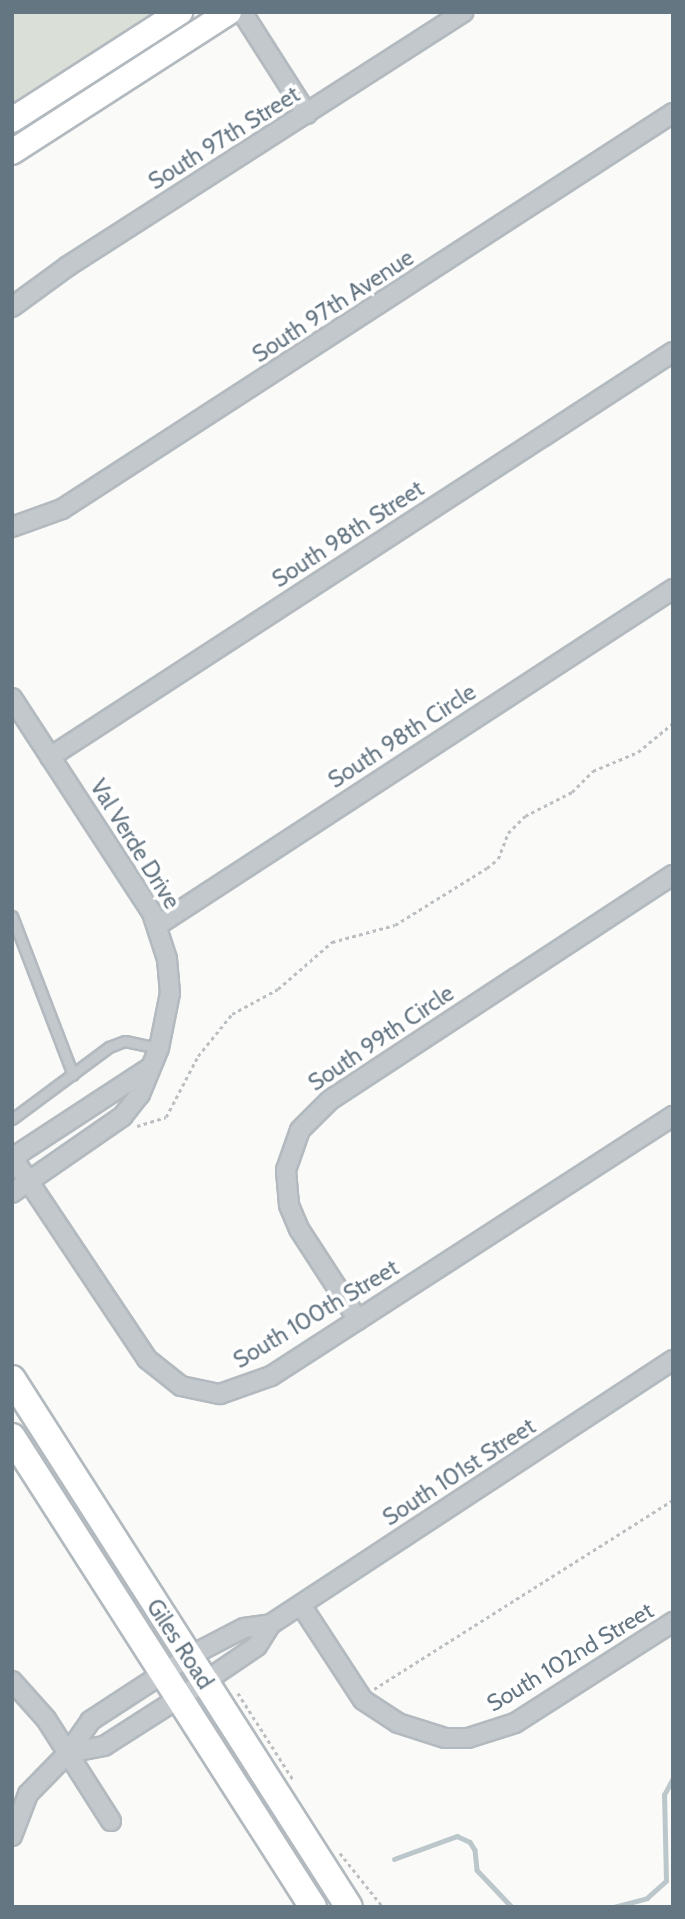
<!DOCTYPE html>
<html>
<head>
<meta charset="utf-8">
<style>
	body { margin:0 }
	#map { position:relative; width:685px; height:1919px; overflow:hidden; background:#fafaf8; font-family:Cabin,sans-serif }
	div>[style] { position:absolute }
	.green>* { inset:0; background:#dadfd7 }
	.stream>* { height:4.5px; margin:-2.25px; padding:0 2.25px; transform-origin:2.25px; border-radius:2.25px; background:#bbc7cb }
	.path>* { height:2.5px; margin-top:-1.25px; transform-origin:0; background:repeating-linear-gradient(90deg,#bbbfc2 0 3.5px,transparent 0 7px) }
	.roads { filter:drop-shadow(2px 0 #b3babf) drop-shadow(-2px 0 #b3babf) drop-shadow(0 2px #b3babf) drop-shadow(0 -2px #b3babf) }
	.service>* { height:9px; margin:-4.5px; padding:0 4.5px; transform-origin:4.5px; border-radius:4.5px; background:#c3c8cc }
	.minor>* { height:18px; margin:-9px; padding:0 9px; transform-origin:9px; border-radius:9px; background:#c3c8cc }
	.secondary>* { height:24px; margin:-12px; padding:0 12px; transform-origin:12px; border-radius:12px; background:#fff }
	.primary>* { height:26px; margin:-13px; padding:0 13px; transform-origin:13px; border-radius:13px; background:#fff }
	span { translate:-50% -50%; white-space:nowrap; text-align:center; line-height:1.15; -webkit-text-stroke:7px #fff; paint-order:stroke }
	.street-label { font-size:23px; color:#657683 }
	.frame { position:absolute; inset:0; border:14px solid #657683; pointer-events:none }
</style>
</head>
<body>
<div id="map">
	<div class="green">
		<div style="clip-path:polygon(12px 12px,160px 12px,12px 108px)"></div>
	</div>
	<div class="stream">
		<div style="left:394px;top:1859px;width:67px;rotate:-20.1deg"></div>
		<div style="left:457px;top:1836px;width:14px;rotate:25deg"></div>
		<div style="left:470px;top:1842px;width:9px;rotate:58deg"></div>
		<div style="left:475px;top:1850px;width:20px;rotate:84deg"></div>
		<div style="left:477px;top:1870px;width:51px;rotate:46.6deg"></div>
		<div style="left:614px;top:1907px;width:34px;rotate:-15deg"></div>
		<div style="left:647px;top:1898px;width:25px;rotate:-42deg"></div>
		<div style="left:666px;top:1881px;width:86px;rotate:-91.3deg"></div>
		<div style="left:664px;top:1795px;width:19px;rotate:-62deg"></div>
	</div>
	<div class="path">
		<div style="left:137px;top:1126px;width:30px;rotate:-17deg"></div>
		<div style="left:166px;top:1117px;width:69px;rotate:-62.3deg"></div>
		<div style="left:198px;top:1056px;width:54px;rotate:-51deg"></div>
		<div style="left:232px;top:1014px;width:52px;rotate:-28.5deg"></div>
		<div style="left:278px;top:989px;width:72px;rotate:-41deg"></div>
		<div style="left:332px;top:942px;width:65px;rotate:-15.1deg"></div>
		<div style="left:395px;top:925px;width:108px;rotate:-31.8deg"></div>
		<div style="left:487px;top:868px;width:14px;rotate:-39deg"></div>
		<div style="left:498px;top:859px;width:28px;rotate:-69deg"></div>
		<div style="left:508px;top:833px;width:24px;rotate:-45deg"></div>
		<div style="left:525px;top:816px;width:53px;rotate:-27.1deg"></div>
		<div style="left:572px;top:792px;width:30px;rotate:-45deg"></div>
		<div style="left:593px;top:771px;width:49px;rotate:-22.9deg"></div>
		<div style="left:638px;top:752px;width:45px;rotate:-39.6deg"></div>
		<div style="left:374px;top:1689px;width:354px;rotate:-32.3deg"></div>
		<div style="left:238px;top:1693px;width:104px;rotate:57.5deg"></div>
		<div style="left:340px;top:1853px;width:69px;rotate:51.5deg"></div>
	</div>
	<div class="roads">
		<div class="service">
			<div style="left:12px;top:916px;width:170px;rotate:69deg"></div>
			<div style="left:12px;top:1119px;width:121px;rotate:-36.6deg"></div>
			<div style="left:109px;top:1047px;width:17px;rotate:-21deg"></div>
			<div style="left:125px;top:1041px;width:35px;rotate:12deg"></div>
		</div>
		<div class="minor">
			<div style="left:242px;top:12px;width:121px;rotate:57.5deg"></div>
			<div style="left:12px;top:307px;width:69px;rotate:-36.2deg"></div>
			<div style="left:68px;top:266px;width:470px;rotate:-32.7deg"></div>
			<div style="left:12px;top:527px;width:53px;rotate:-19.8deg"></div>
			<div style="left:62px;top:509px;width:728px;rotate:-32.95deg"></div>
			<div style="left:12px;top:698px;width:257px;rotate:56.9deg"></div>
			<div style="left:152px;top:913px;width:48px;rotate:71.9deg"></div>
			<div style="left:167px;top:959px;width:34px;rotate:85deg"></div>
			<div style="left:170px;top:993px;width:56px;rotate:101.3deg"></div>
			<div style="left:159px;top:1048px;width:50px;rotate:112.4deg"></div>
			<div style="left:140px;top:1094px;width:28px;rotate:128deg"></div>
			<div style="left:123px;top:1116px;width:135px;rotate:145.3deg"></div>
			<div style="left:50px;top:757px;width:743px;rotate:-33.03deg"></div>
			<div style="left:158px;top:925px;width:615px;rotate:-33.12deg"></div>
			<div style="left:12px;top:1158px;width:163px;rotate:-33.2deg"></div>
			<div style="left:13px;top:1158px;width:242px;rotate:56.3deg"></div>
			<div style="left:147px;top:1359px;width:43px;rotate:38.5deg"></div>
			<div style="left:181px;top:1386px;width:40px;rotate:12deg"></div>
			<div style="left:220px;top:1394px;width:54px;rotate:-19.4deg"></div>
			<div style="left:271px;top:1376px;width:479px;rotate:-32.9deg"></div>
			<div style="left:358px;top:1320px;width:108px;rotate:-123deg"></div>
			<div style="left:299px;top:1229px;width:26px;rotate:-113deg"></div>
			<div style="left:289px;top:1205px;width:35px;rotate:-95deg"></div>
			<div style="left:286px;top:1170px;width:42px;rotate:-70.7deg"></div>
			<div style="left:300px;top:1130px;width:42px;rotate:-45deg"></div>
			<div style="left:330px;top:1100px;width:410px;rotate:-33.3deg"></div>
			<div style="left:301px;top:1605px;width:113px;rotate:56.9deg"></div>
			<div style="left:363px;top:1700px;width:42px;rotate:33.3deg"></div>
			<div style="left:398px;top:1723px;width:49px;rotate:17.7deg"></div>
			<div style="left:445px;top:1738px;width:23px"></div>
			<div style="left:468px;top:1738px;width:49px;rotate:-17.7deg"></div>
			<div style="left:515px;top:1723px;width:188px;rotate:-32.6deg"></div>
			<div style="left:12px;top:1681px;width:51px;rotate:48.2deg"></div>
			<div style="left:46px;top:1719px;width:121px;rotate:57.5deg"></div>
			<div style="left:68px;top:1753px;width:37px;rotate:-11deg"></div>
			<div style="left:104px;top:1746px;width:119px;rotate:-32.6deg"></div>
			<div style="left:204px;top:1682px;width:64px;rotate:-34.2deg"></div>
			<div style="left:257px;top:1646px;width:26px;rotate:-58deg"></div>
			<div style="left:271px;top:1624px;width:481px;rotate:-33.3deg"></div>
			<div style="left:12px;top:1836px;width:45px;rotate:-69.1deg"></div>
			<div style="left:28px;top:1794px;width:57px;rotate:-45.7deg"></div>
			<div style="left:68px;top:1753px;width:39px;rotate:-55deg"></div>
			<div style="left:90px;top:1721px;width:117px;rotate:-33.1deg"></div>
			<div style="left:188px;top:1657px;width:63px;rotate:-27.4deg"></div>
			<div style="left:244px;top:1628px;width:27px;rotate:-8deg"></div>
		</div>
		<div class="secondary">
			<div style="left:12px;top:120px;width:200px;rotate:-32.7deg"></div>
			<div style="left:12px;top:152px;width:258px;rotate:-32.8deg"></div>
		</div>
		<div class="primary">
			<div style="left:12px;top:1379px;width:626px;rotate:57.45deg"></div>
			<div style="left:12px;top:1437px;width:558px;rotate:57.36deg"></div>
		</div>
	</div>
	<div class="street-label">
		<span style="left:224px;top:138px;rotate:-32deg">South 97th Street</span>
		<span style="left:333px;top:306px;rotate:-33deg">South 97th Avenue</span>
		<span style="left:348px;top:534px;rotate:-33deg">South 98th Street</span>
		<span style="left:402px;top:736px;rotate:-33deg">South 98th Circle</span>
		<span style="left:135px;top:844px;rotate:58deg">Val Verde Drive</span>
		<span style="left:381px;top:1038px;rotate:-34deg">South 99th Circle</span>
		<span style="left:316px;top:1314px;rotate:-31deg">South 100th Street</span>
		<span style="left:459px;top:1472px;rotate:-33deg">South 101st Street</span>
		<span style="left:180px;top:1644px;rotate:57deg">Giles Road</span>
		<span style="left:570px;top:1657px;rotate:-31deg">South 102nd Street</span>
	</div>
	<div class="frame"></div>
</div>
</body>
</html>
